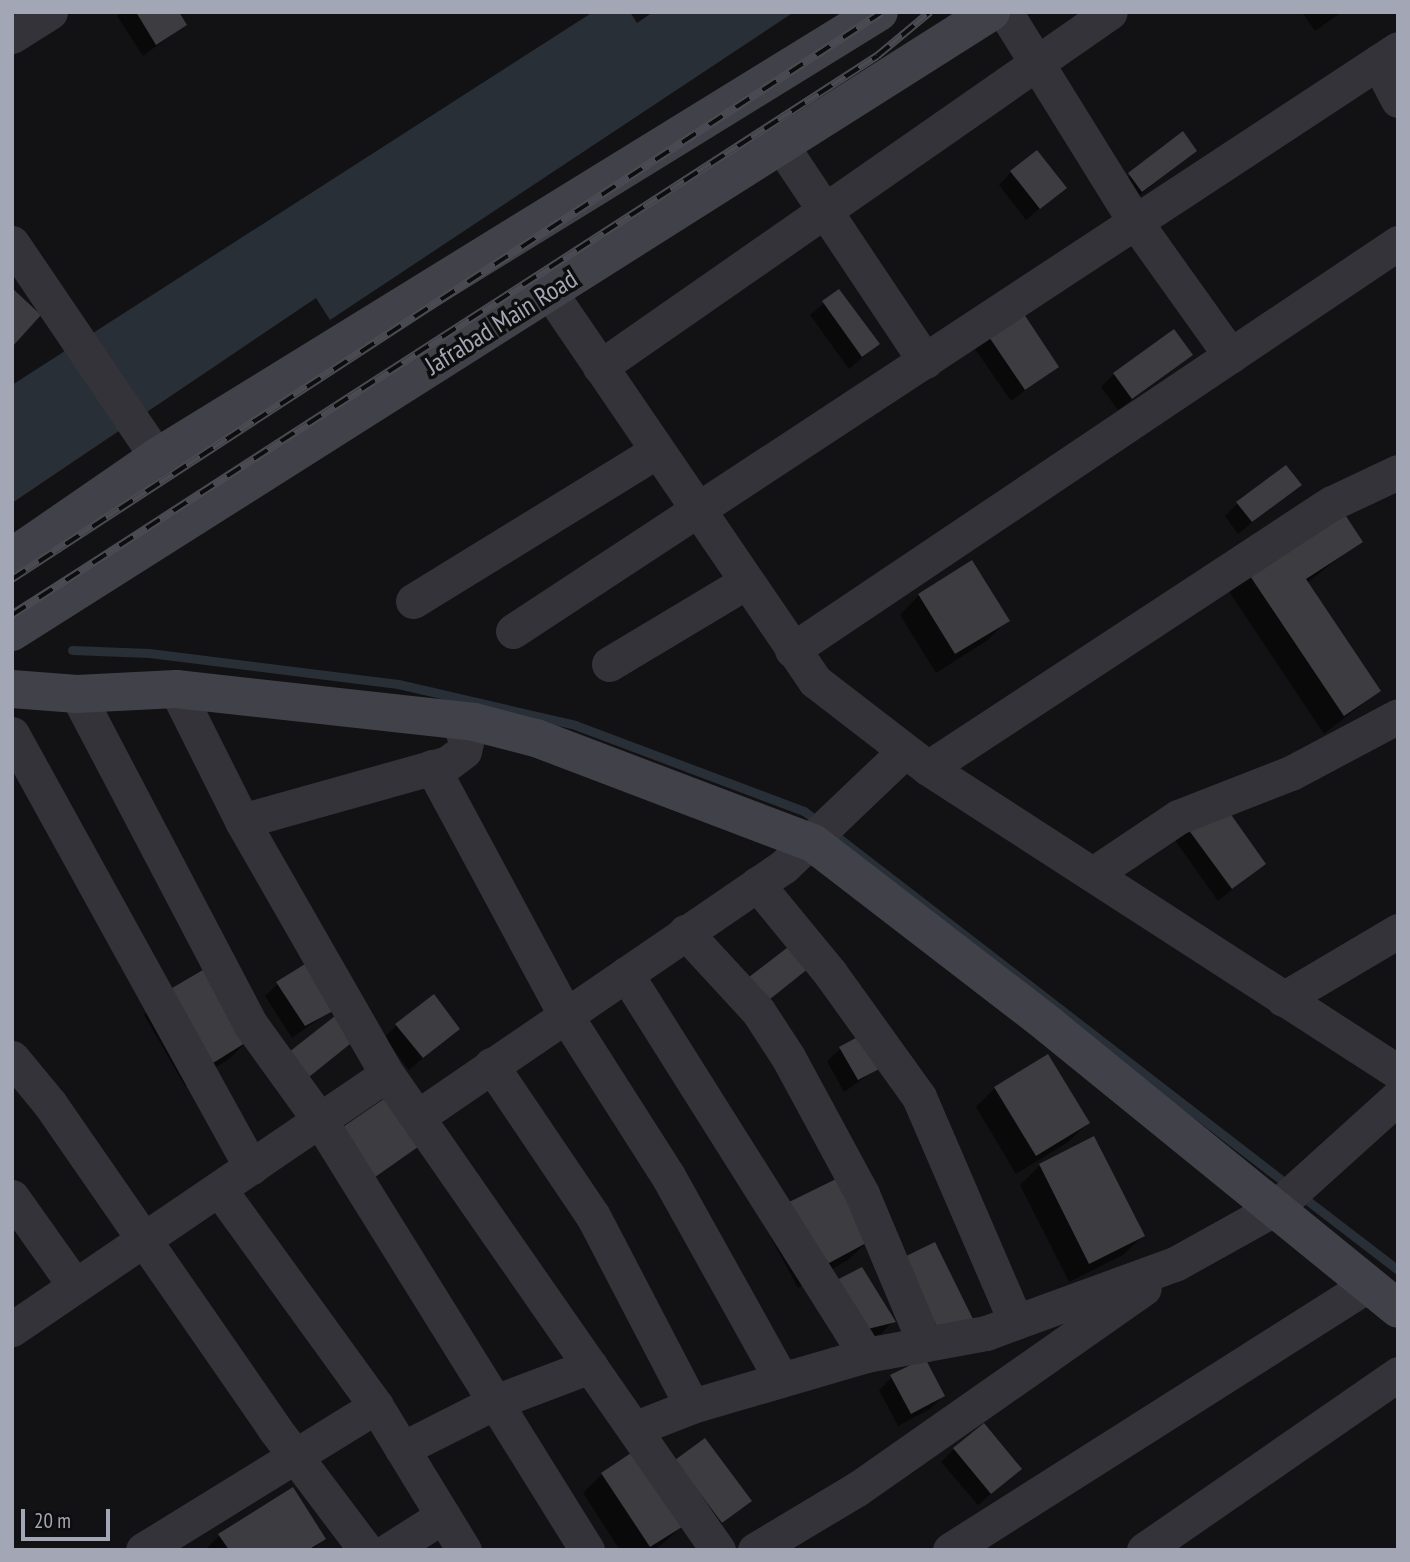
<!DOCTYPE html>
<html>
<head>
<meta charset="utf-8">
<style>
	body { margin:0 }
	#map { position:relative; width:1410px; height:1562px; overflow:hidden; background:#121214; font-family:"PT Sans Narrow",sans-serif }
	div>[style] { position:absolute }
	.water>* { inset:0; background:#282f37 }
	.shadow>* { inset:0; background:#0007 }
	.stream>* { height:9px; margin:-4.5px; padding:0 4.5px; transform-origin:4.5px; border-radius:4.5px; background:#282f37 }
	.building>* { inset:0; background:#3c3c41 }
	.street>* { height:35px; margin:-17.5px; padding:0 17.5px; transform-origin:17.5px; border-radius:17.5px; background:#333339 }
	.secondary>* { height:38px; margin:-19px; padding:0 19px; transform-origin:19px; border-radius:19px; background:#414249 }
	.rail>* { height:8px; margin-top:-4px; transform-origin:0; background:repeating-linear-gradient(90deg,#0d0d0e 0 16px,#4a4b52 0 32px); box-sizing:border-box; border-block:2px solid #4a4b52 }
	span { translate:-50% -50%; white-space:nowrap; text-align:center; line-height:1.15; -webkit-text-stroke:7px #0d0d0e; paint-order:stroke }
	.street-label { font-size:26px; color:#a3a6b5 }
	.frame { position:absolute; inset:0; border:14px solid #a3a6b5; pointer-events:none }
	.scale { position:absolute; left:21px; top:1509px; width:89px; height:32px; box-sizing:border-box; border:4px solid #a3a6b5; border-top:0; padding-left:9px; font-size:21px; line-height:24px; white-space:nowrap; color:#a3a6b5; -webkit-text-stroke:5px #0d0d0e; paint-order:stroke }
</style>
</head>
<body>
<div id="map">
	<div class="water">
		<div style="clip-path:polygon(593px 12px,630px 12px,637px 23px,653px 12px,794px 12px,330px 320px,316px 298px,12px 503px,12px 385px)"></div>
	</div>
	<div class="shadow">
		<div style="clip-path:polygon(121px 12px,177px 12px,185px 25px,143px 56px,117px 16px)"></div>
		<div style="clip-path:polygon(1302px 12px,1342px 12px,1315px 31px)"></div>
		<div style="clip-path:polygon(1182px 134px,1195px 151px,1129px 204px,1116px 187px)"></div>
		<div style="clip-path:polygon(1011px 172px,1064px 188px,1026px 220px,999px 185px)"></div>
		<div style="clip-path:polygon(839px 291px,878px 344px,849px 369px,810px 315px)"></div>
		<div style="clip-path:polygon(988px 336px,1057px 367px,1011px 401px,975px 349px)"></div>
		<div style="clip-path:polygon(1191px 355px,1118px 410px,1101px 387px,1114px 374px)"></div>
		<div style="clip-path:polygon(1299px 485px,1238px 534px,1225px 516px,1238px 503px)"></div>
		<div style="clip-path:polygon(1360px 541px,1307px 583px,1379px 691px,1324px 734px,1228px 590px,1247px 571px)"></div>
		<div style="clip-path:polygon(919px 595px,1007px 620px,988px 640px,936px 673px,900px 615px)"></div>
		<div style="clip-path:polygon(1187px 826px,1264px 864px,1218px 901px,1174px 839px)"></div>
		<div style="clip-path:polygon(278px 984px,330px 1011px,292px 1038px,265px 996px)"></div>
		<div style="clip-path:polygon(163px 995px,248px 1040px,229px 1059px,185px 1086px,144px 1015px)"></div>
		<div style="clip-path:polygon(396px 1026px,458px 1028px,409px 1070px,384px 1038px)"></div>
		<div style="clip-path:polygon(840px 1049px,881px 1066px,844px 1092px,827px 1061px)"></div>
		<div style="clip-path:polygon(995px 1088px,1088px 1123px,1068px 1142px,1016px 1174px,976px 1107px)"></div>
		<div style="clip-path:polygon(422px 1142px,357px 1191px,326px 1145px)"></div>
		<div style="clip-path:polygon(1040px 1165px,1143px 1236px,1123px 1255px,1069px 1282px,1020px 1185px)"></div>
		<div style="clip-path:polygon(764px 1225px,868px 1241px,848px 1260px,798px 1288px)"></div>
		<div style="clip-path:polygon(861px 1269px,893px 1321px,881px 1334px,843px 1344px)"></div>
		<div style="clip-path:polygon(892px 1377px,943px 1396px,930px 1409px,898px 1426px,879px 1390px)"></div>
		<div style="clip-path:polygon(954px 1449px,1020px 1469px,978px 1505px,941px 1462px)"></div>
		<div style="clip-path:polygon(676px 1461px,750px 1501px,708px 1535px)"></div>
		<div style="clip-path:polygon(602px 1474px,687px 1522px,655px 1550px,620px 1550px,583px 1493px)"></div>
		<div style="clip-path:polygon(220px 1535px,323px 1539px,312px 1550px,205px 1550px)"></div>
	</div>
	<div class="stream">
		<div style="left:72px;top:650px;width:77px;rotate:2.2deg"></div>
		<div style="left:149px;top:653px;width:251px;rotate:7.1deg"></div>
		<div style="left:398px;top:684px;width:182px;rotate:13deg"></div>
		<div style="left:575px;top:725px;width:245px;rotate:20.6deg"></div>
		<div style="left:804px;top:811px;width:20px;rotate:37deg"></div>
		<div style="left:831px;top:832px;width:577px;rotate:37.68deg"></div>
		<div style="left:1299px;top:1194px;width:125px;rotate:37.5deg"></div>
	</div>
	<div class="building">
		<div style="clip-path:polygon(136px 12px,179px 12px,187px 25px,156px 45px)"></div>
		<div style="clip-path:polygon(1183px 131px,1197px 151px,1142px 192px,1128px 173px)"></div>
		<div style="clip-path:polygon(1037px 150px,1067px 188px,1040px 209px,1010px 171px)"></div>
		<div style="clip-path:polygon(12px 288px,41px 315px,12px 347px)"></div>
		<div style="clip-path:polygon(839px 289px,880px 344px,862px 357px,822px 301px)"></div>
		<div style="clip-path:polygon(1022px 311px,1059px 367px,1025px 390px,987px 334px)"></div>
		<div style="clip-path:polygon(1174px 329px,1193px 355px,1132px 399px,1113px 373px)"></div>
		<div style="clip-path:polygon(1286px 465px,1302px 485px,1252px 522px,1236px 502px)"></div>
		<div style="clip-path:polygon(1340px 507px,1363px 542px,1306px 579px,1381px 691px,1344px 716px,1246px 570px)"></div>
		<div style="clip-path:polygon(972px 560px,1010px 621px,955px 654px,918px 594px)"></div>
		<div style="clip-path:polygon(1220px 799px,1266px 864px,1232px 889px,1185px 825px)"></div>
		<div style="clip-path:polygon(796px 941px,814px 964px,759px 1008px,740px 984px)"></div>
		<div style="clip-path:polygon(213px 964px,250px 1040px,205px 1068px,162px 994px)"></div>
		<div style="clip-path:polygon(305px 964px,333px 1011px,305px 1026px,276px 982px)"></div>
		<div style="clip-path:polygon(434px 994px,460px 1029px,423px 1058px,395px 1024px)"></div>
		<div style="clip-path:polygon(340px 1012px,360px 1036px,304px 1081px,284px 1056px)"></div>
		<div style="clip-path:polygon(865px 1033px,883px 1067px,858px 1080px,839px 1047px)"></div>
		<div style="clip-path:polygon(1048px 1054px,1090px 1123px,1036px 1156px,994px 1087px)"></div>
		<div style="clip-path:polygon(391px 1094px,425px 1142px,371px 1180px,337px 1131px)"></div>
		<div style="clip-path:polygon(1094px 1136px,1145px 1236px,1089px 1264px,1039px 1164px)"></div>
		<div style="clip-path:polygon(838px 1178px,870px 1241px,818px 1269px,783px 1205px)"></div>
		<div style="clip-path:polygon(935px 1242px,973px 1319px,937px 1326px,900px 1259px)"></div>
		<div style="clip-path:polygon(862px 1267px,896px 1322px,856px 1332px,829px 1284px)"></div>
		<div style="clip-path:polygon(925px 1358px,945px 1396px,911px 1414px,890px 1375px)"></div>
		<div style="clip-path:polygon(984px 1423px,1022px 1469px,991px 1494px,953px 1448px)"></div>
		<div style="clip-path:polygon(705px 1438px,752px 1501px,722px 1523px,675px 1460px)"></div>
		<div style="clip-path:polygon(640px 1447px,690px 1522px,650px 1547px,601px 1473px)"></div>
		<div style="clip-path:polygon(293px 1487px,326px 1539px,308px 1550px,229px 1550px,218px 1534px)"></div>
	</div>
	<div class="street">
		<div style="left:1005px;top:12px;width:248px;rotate:58.2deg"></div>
		<div style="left:1136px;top:223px;width:163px;rotate:54.5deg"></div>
		<div style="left:12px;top:36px;width:45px;rotate:-32.3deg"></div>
		<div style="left:1378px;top:62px;width:43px;rotate:62.2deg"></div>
		<div style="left:781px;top:145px;width:260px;rotate:56.3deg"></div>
		<div style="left:12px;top:243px;width:258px;rotate:55.9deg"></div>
		<div style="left:549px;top:291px;width:472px;rotate:55.7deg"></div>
		<div style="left:815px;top:681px;width:143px;rotate:37.6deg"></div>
		<div style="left:928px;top:768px;width:560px;rotate:32.9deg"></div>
		<div style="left:600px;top:367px;width:621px;rotate:-34.84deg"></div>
		<div style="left:413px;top:601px;width:286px;rotate:-31.6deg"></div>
		<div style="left:513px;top:631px;width:1059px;rotate:-33.33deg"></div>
		<div style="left:792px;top:650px;width:730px;rotate:-33.89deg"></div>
		<div style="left:609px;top:664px;width:160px;rotate:-30.9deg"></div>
		<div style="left:176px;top:689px;width:148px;rotate:63.4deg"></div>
		<div style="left:242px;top:821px;width:292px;rotate:60.2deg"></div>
		<div style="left:387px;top:1074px;width:580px;rotate:55.19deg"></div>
		<div style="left:77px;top:694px;width:374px;rotate:62.3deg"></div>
		<div style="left:251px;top:1025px;width:120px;rotate:54.2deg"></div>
		<div style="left:321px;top:1122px;width:504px;rotate:58.14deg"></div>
		<div style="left:12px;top:734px;width:495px;rotate:61.1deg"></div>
		<div style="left:432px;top:767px;width:283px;rotate:61.7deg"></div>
		<div style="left:566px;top:1016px;width:190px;rotate:57.5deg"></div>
		<div style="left:668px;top:1176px;width:232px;rotate:60.9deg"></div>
		<div style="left:928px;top:768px;width:483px;rotate:-33.3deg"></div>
		<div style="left:1332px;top:503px;width:73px;rotate:-25.2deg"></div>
		<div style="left:242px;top:821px;width:214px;rotate:-15.7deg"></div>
		<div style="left:448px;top:763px;width:20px;rotate:-37deg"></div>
		<div style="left:464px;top:751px;width:9px;rotate:-77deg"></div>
		<div style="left:466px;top:742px;width:23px;rotate:-108deg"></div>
		<div style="left:1093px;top:874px;width:102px;rotate:-33.8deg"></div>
		<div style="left:1178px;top:817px;width:121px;rotate:-21.3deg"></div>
		<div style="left:1291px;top:773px;width:121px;rotate:-28deg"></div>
		<div style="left:757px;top:884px;width:115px;rotate:50.6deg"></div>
		<div style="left:830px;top:973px;width:153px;rotate:54.3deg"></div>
		<div style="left:919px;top:1097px;width:245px;rotate:66.7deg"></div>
		<div style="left:685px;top:932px;width:108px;rotate:47.3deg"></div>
		<div style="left:758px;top:1011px;width:55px;rotate:56.9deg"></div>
		<div style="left:788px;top:1057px;width:156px;rotate:61.6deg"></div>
		<div style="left:862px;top:1194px;width:163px;rotate:67.2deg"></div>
		<div style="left:626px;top:974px;width:450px;rotate:57.8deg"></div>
		<div style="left:1283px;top:999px;width:134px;rotate:-30.6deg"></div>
		<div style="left:12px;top:1058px;width:60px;rotate:50.4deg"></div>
		<div style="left:50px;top:1104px;width:394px;rotate:55.3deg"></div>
		<div style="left:274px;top:1428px;width:153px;rotate:53deg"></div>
		<div style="left:491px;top:1065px;width:182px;rotate:56deg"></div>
		<div style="left:593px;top:1216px;width:214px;rotate:62.5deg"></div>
		<div style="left:419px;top:1116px;width:441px;rotate:-34.4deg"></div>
		<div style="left:783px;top:867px;width:168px;rotate:-43.6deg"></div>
		<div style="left:219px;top:1189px;width:268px;rotate:54.1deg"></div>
		<div style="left:376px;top:1406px;width:169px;rotate:58.6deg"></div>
		<div style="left:12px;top:1197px;width:109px;rotate:54.7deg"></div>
		<div style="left:12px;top:1329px;width:453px;rotate:-34.2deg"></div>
		<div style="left:636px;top:1428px;width:60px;rotate:-21.4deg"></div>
		<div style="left:692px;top:1406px;width:181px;rotate:-16.3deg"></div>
		<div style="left:866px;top:1355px;width:122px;rotate:-10.4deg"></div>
		<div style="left:986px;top:1333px;width:201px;rotate:-20.1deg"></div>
		<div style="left:1175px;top:1264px;width:113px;rotate:-29.1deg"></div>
		<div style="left:1274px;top:1209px;width:167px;rotate:-42.1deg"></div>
		<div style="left:402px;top:1449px;width:104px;rotate:-26.8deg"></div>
		<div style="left:495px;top:1402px;width:102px;rotate:-20.8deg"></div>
		<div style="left:143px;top:1550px;width:274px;rotate:-31.7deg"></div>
		<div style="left:389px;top:1550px;width:64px;rotate:-32.2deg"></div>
		<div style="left:755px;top:1550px;width:119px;rotate:-30.9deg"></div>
		<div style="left:857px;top:1489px;width:350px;rotate:-35deg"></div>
		<div style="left:950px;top:1550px;width:495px;rotate:-32.4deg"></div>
		<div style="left:1144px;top:1550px;width:309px;rotate:-34.7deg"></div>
	</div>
	<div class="secondary">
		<div style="left:12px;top:557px;width:176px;rotate:-34.6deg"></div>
		<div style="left:157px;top:457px;width:848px;rotate:-31.65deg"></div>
		<div style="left:12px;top:632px;width:1159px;rotate:-32.35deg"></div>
		<div style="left:12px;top:689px;width:65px;rotate:4.4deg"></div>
		<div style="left:77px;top:694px;width:99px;rotate:-2.9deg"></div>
		<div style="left:176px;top:689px;width:300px;rotate:6.3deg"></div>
		<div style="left:474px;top:722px;width:64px;rotate:14.5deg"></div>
		<div style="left:536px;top:738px;width:296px;rotate:20.8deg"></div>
		<div style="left:813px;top:843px;width:298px;rotate:37.6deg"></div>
		<div style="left:1049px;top:1025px;width:450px;rotate:39.1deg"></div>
	</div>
	<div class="rail">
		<div style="left:12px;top:579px;width:1038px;rotate:-33.09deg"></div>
		<div style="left:12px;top:615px;width:1030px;rotate:-32.87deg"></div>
		<div style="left:877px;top:56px;width:69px;rotate:-39.7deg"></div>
	</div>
	<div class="street-label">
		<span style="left:501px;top:322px;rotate:-32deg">Jafrabad Main Road</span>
	</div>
	<div class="frame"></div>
	<div class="scale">20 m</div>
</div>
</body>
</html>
